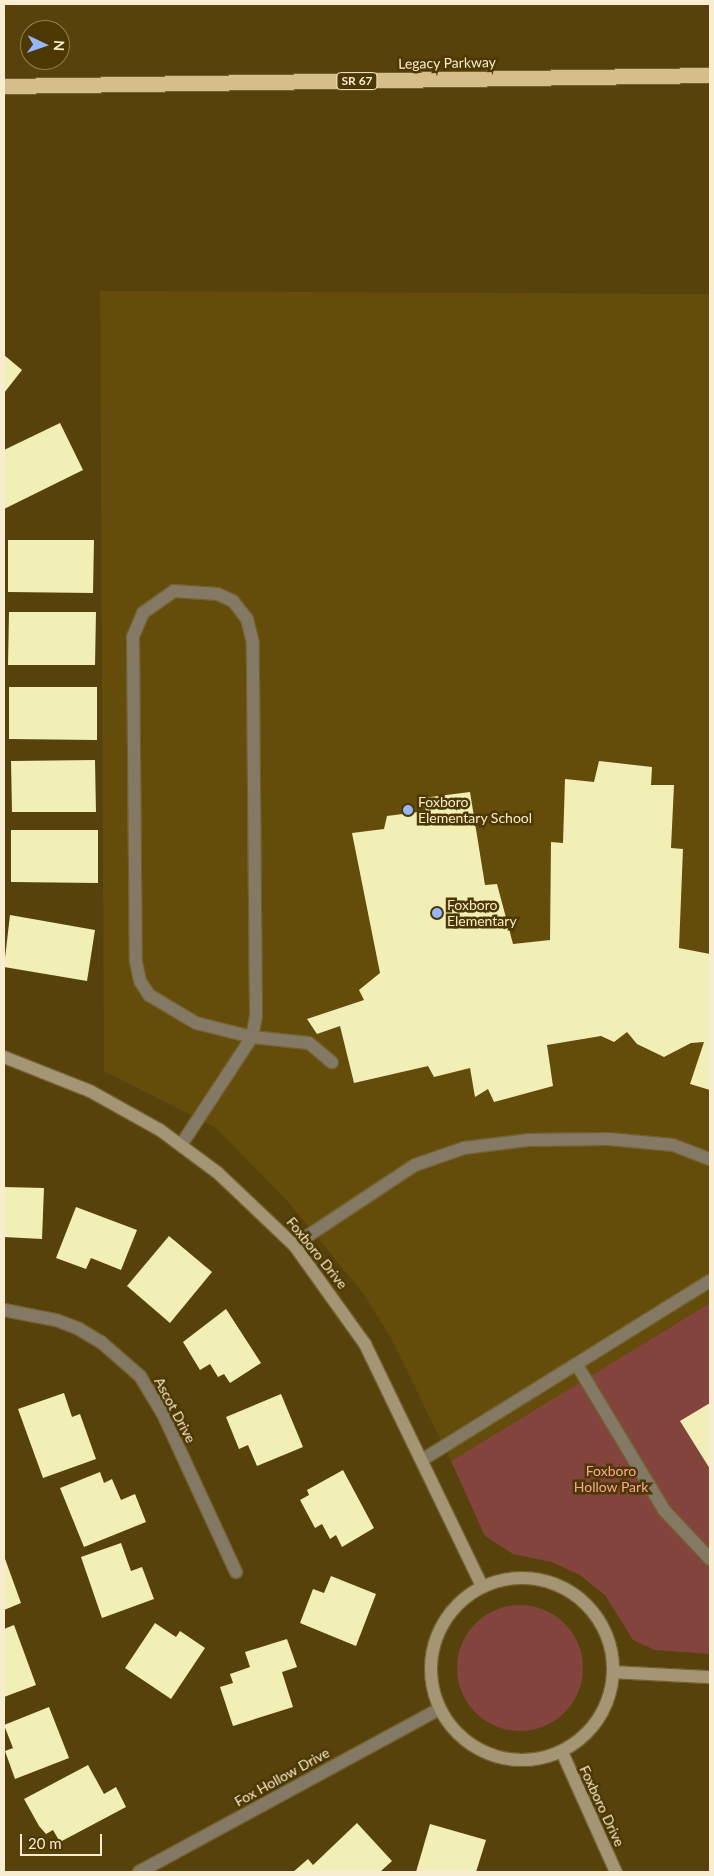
<!DOCTYPE html>
<html>
<head>
<meta charset="utf-8">
<style>
	body { margin:0 }
	#map { position:relative; width:714px; height:1876px; overflow:hidden; background:#57420c; font-family:Lato,sans-serif }
	div>[style] { position:absolute }
	.built>* { inset:0; background:#644c0a }
	.green>* { inset:0; background:#84443e }
	.round { border-radius:50% }
	.building>* { inset:0; background:#f1efb6 }
	.roads { filter:drop-shadow(1px 0 #74612f) drop-shadow(-1px 0 #74612f) drop-shadow(0 1px #74612f) drop-shadow(0 -1px #74612f) }
	.lane>* { height:12px; margin:-6px; padding:0 6px; transform-origin:6px; border-radius:6px; background:#837964 }
	.street>* { height:12px; margin:-6px; padding:0 6px; transform-origin:6px; border-radius:6px; background:#837964 }
	.secondary>* { height:12px; margin:-6px; padding:0 6px; transform-origin:6px; border-radius:6px; background:#a49574 }
	.secondary>.ring { margin:-6px; padding:0; box-sizing:content-box; background:none; border:12px solid #a49574; border-radius:50% }
	.highway>* { height:15px; margin:-7.5px; padding:0 7.5px; transform-origin:7.5px; border-radius:7.5px; background:#d5be8a }
	.dots>* { width:14px; height:14px; translate:-50% -50%; box-sizing:border-box; border:2px solid #4c3800; border-radius:50% }
	span { translate:-50% -50%; white-space:nowrap; text-align:center; line-height:1.15; -webkit-text-stroke:5px #4c3800; paint-order:stroke }
	.shield-label span { padding:1px 4px; background:#4c3800; border:1px solid; border-radius:4px; -webkit-text-stroke-width:0 }
	.shield-label { font-size:12px; color:#f8ecd1; font-weight:700 }
	.street-label { font-size:14px; color:#f8ecd1 }
	.poi-label { font-size:14px; color:#f8ecd1 }
	.left { translate:0 -50%; text-align:left }
	.park-label { font-size:14px; color:#fba59b }
	.frame { position:absolute; inset:0; border:5px solid #f8ecd1; pointer-events:none }
	.north { position:absolute; left:20px; top:20px; width:50px; height:50px; box-sizing:border-box; background:#4c3800; border:1px solid #918054; border-radius:50%; rotate:93deg; font-size:14px; font-weight:700; line-height:20px; text-align:center; color:#f8ecd1 }
	.north::after { content:''; display:block; margin:auto; width:18px; height:22px; background:#98b6fd; clip-path:polygon(50% 0,100% 100%,50% 72%,0 100%) }
	.scale { position:absolute; left:20px; top:1834px; width:82px; height:22px; box-sizing:border-box; border:2px solid #f8ecd1; border-top:0; padding-left:6px; font-size:15px; line-height:18px; white-space:nowrap; color:#f8ecd1; -webkit-text-stroke:4px #4c3800; paint-order:stroke }
</style>
</head>
<body>
<div id="map">
	<div class="built">
		<div style="clip-path:polygon(100px 291px,710px 294px,710px 1303px,451px 1461px,391px 1338px,363px 1293px,289px 1203px,216px 1128px,104px 1071px)"></div>
	</div>
	<div class="green">
		<div style="clip-path:polygon(710px 1303px,710px 1654px,655px 1650px,633px 1640px,605px 1595px,580px 1575px,552px 1562px,513px 1554px,485px 1536px,451px 1461px)"></div>
		<div class="round" style="left:457px;top:1605px;width:126px;height:126px"></div>
	</div>
	<div class="building">
		<div style="clip-path:polygon(4px 355px,22px 370px,4px 393px)"></div>
		<div style="clip-path:polygon(60px 423px,83px 470px,4px 509px,4px 450px)"></div>
		<div style="clip-path:polygon(8px 540px,94px 540px,93px 593px,8px 592px)"></div>
		<div style="clip-path:polygon(9px 612px,96px 612px,95px 665px,8px 665px)"></div>
		<div style="clip-path:polygon(9px 687px,97px 687px,97px 740px,9px 739px)"></div>
		<div style="clip-path:polygon(95px 760px,96px 812px,12px 812px,11px 761px)"></div>
		<div style="clip-path:polygon(599px 761px,652px 767px,651px 785px,674px 785px,671px 848px,683px 849px,679px 948px,710px 954px,710px 1090px,690px 1084px,704px 1042px,691px 1043px,664px 1057px,637px 1044px,627px 1032px,614px 1042px,601px 1036px,547px 1045px,553px 1086px,494px 1102px,488px 1089px,475px 1097px,470px 1068px,434px 1077px,428px 1066px,354px 1083px,340px 1026px,317px 1034px,307px 1019px,364px 1000px,359px 990px,380px 973px,352px 833px,384px 829px,387px 816px,426px 811px,423px 798px,470px 792px,485px 885px,497px 884px,513px 944px,550px 940px,551px 842px,563px 843px,565px 779px,594px 782px)"></div>
		<div style="clip-path:polygon(11px 830px,98px 830px,98px 883px,11px 882px)"></div>
		<div style="clip-path:polygon(10px 915px,95px 930px,87px 981px,4px 967px)"></div>
		<div style="clip-path:polygon(4px 1187px,44px 1188px,42px 1239px,4px 1237px)"></div>
		<div style="clip-path:polygon(76px 1207px,137px 1230px,121px 1270px,91px 1258px,86px 1269px,56px 1258px)"></div>
		<div style="clip-path:polygon(169px 1236px,212px 1272px,170px 1323px,127px 1286px)"></div>
		<div style="clip-path:polygon(226px 1309px,261px 1363px,230px 1383px,224px 1374px,218px 1377px,210px 1364px,200px 1370px,183px 1342px)"></div>
		<div style="clip-path:polygon(64px 1393px,72px 1417px,80px 1414px,96px 1459px,43px 1478px,18px 1409px)"></div>
		<div style="clip-path:polygon(281px 1394px,303px 1447px,257px 1466px,248px 1445px,239px 1449px,226px 1417px)"></div>
		<div style="clip-path:polygon(710px 1403px,710px 1469px,680px 1421px)"></div>
		<div style="clip-path:polygon(343px 1470px,374px 1528px,342px 1547px,336px 1535px,330px 1539px,322px 1524px,315px 1528px,300px 1500px,309px 1495px,307px 1490px)"></div>
		<div style="clip-path:polygon(100px 1472px,104px 1483px,112px 1479px,121px 1500px,135px 1494px,146px 1522px,84px 1547px,60px 1488px)"></div>
		<div style="clip-path:polygon(121px 1543px,131px 1571px,142px 1567px,154px 1599px,102px 1618px,81px 1557px)"></div>
		<div style="clip-path:polygon(4px 1556px,21px 1603px,4px 1610px)"></div>
		<div style="clip-path:polygon(331px 1576px,376px 1594px,356px 1646px,300px 1623px,313px 1589px,324px 1593px)"></div>
		<div style="clip-path:polygon(155px 1623px,176px 1637px,180px 1631px,205px 1648px,171px 1699px,125px 1668px)"></div>
		<div style="clip-path:polygon(14px 1625px,36px 1685px,4px 1697px,4px 1629px)"></div>
		<div style="clip-path:polygon(287px 1639px,297px 1667px,282px 1672px,293px 1707px,233px 1726px,220px 1687px,233px 1683px,230px 1674px,250px 1667px,245px 1652px)"></div>
		<div style="clip-path:polygon(49px 1707px,69px 1758px,15px 1779px,5px 1751px,13px 1748px,4px 1725px)"></div>
		<div style="clip-path:polygon(88px 1765px,104px 1794px,116px 1787px,126px 1807px,60px 1842px,53px 1830px,46px 1834px,39px 1826px,24px 1799px)"></div>
		<div style="clip-path:polygon(357px 1823px,392px 1861px,380px 1872px,293px 1872px,308px 1859px,313px 1865px)"></div>
		<div style="clip-path:polygon(430px 1824px,486px 1840px,476px 1872px,416px 1872px)"></div>
	</div>
	<div class="roads">
		<div class="lane">
			<div style="left:181px;top:1145px;width:129px;rotate:-56.7deg"></div>
			<div style="left:252px;top:1037px;width:20px;rotate:-79deg"></div>
			<div style="left:256px;top:1017px;width:374px;rotate:-90.5deg"></div>
			<div style="left:253px;top:643px;width:25px;rotate:-104deg"></div>
			<div style="left:247px;top:619px;width:23px;rotate:-128deg"></div>
			<div style="left:233px;top:601px;width:17px;rotate:-156deg"></div>
			<div style="left:217px;top:594px;width:43px;rotate:-176deg"></div>
			<div style="left:174px;top:591px;width:38px;rotate:145deg"></div>
			<div style="left:143px;top:613px;width:26px;rotate:113deg"></div>
			<div style="left:133px;top:637px;width:325px;rotate:89.5deg"></div>
			<div style="left:136px;top:962px;width:19px;rotate:78deg"></div>
			<div style="left:140px;top:981px;width:17px;rotate:57deg"></div>
			<div style="left:149px;top:995px;width:55px;rotate:30.8deg"></div>
			<div style="left:196px;top:1023px;width:58px;rotate:14deg"></div>
			<div style="left:252px;top:1037px;width:57px;rotate:6deg"></div>
			<div style="left:309px;top:1043px;width:30px;rotate:40deg"></div>
			<div style="left:294px;top:1245px;width:145px;rotate:-33.5deg"></div>
			<div style="left:415px;top:1165px;width:52px;rotate:-19.1deg"></div>
			<div style="left:464px;top:1148px;width:64px;rotate:-7.1deg"></div>
			<div style="left:528px;top:1140px;width:81px;rotate:-0.7deg"></div>
			<div style="left:609px;top:1139px;width:64px;rotate:5.4deg"></div>
			<div style="left:673px;top:1145px;width:40px;rotate:21deg"></div>
			<div style="left:577px;top:1365px;width:169px;rotate:59deg"></div>
			<div style="left:664px;top:1510px;width:67px;rotate:46.8deg"></div>
			<div style="left:422px;top:1460px;width:339px;rotate:-31.9deg"></div>
		</div>
		<div class="street">
			<div style="left:4px;top:1310px;width:53px;rotate:10.9deg"></div>
			<div style="left:56px;top:1320px;width:25px;rotate:21deg"></div>
			<div style="left:79px;top:1329px;width:26px;rotate:31deg"></div>
			<div style="left:101px;top:1342px;width:52px;rotate:41.1deg"></div>
			<div style="left:140px;top:1376px;width:44px;rotate:58.8deg"></div>
			<div style="left:163px;top:1414px;width:174px;rotate:65.2deg"></div>
			<div style="left:139px;top:1872px;width:341px;rotate:-28.5deg"></div>
		</div>
		<div class="secondary">
			<div style="left:4px;top:1057px;width:92px;rotate:21.6deg"></div>
			<div style="left:90px;top:1091px;width:80px;rotate:29.1deg"></div>
			<div style="left:160px;top:1130px;width:72px;rotate:36.6deg"></div>
			<div style="left:218px;top:1173px;width:105px;rotate:43.5deg"></div>
			<div style="left:294px;top:1245px;width:122px;rotate:54.4deg"></div>
			<div style="left:365px;top:1344px;width:269px;rotate:64.2deg"></div>
			<div class="ring" style="left:431px;top:1578px;width:170px;height:170px"></div>
			<div style="left:613px;top:1672px;width:97px;rotate:3deg"></div>
			<div style="left:562px;top:1752px;width:132px;rotate:65.8deg"></div>
		</div>
		<div class="highway">
			<div style="left:4px;top:86px;width:706px;rotate:-0.89deg"></div>
		</div>
	</div>
	<div class="dots">
		<div style="left:408px;top:810px;background:#98b6fd"></div>
		<div style="left:437px;top:913px;background:#98b6fd"></div>
	</div>
	<div class="shield-label">
		<span style="left:357px;top:81px">SR 67</span>
	</div>
	<div class="street-label">
		<span style="left:447px;top:63px;rotate:-1deg">Legacy Parkway</span>
		<span style="left:317px;top:1253px;rotate:51deg">Foxboro Drive</span>
		<span style="left:175px;top:1410px;rotate:62deg">Ascot Drive</span>
		<span style="left:282px;top:1777px;rotate:-29deg">Fox Hollow Drive</span>
		<span style="left:602px;top:1806px;rotate:65deg">Foxboro Drive</span>
	</div>
	<div class="poi-label">
		<span class="left" style="left:418px;top:810px">Foxboro<br>Elementary School</span>
		<span class="left" style="left:447px;top:913px">Foxboro<br>Elementary</span>
	</div>
	<div class="park-label">
		<span style="left:611px;top:1479px">Foxboro<br>Hollow Park</span>
	</div>
	<div class="frame"></div>
	<div class="north">N</div>
	<div class="scale">20 m</div>
</div>
</body>
</html>
